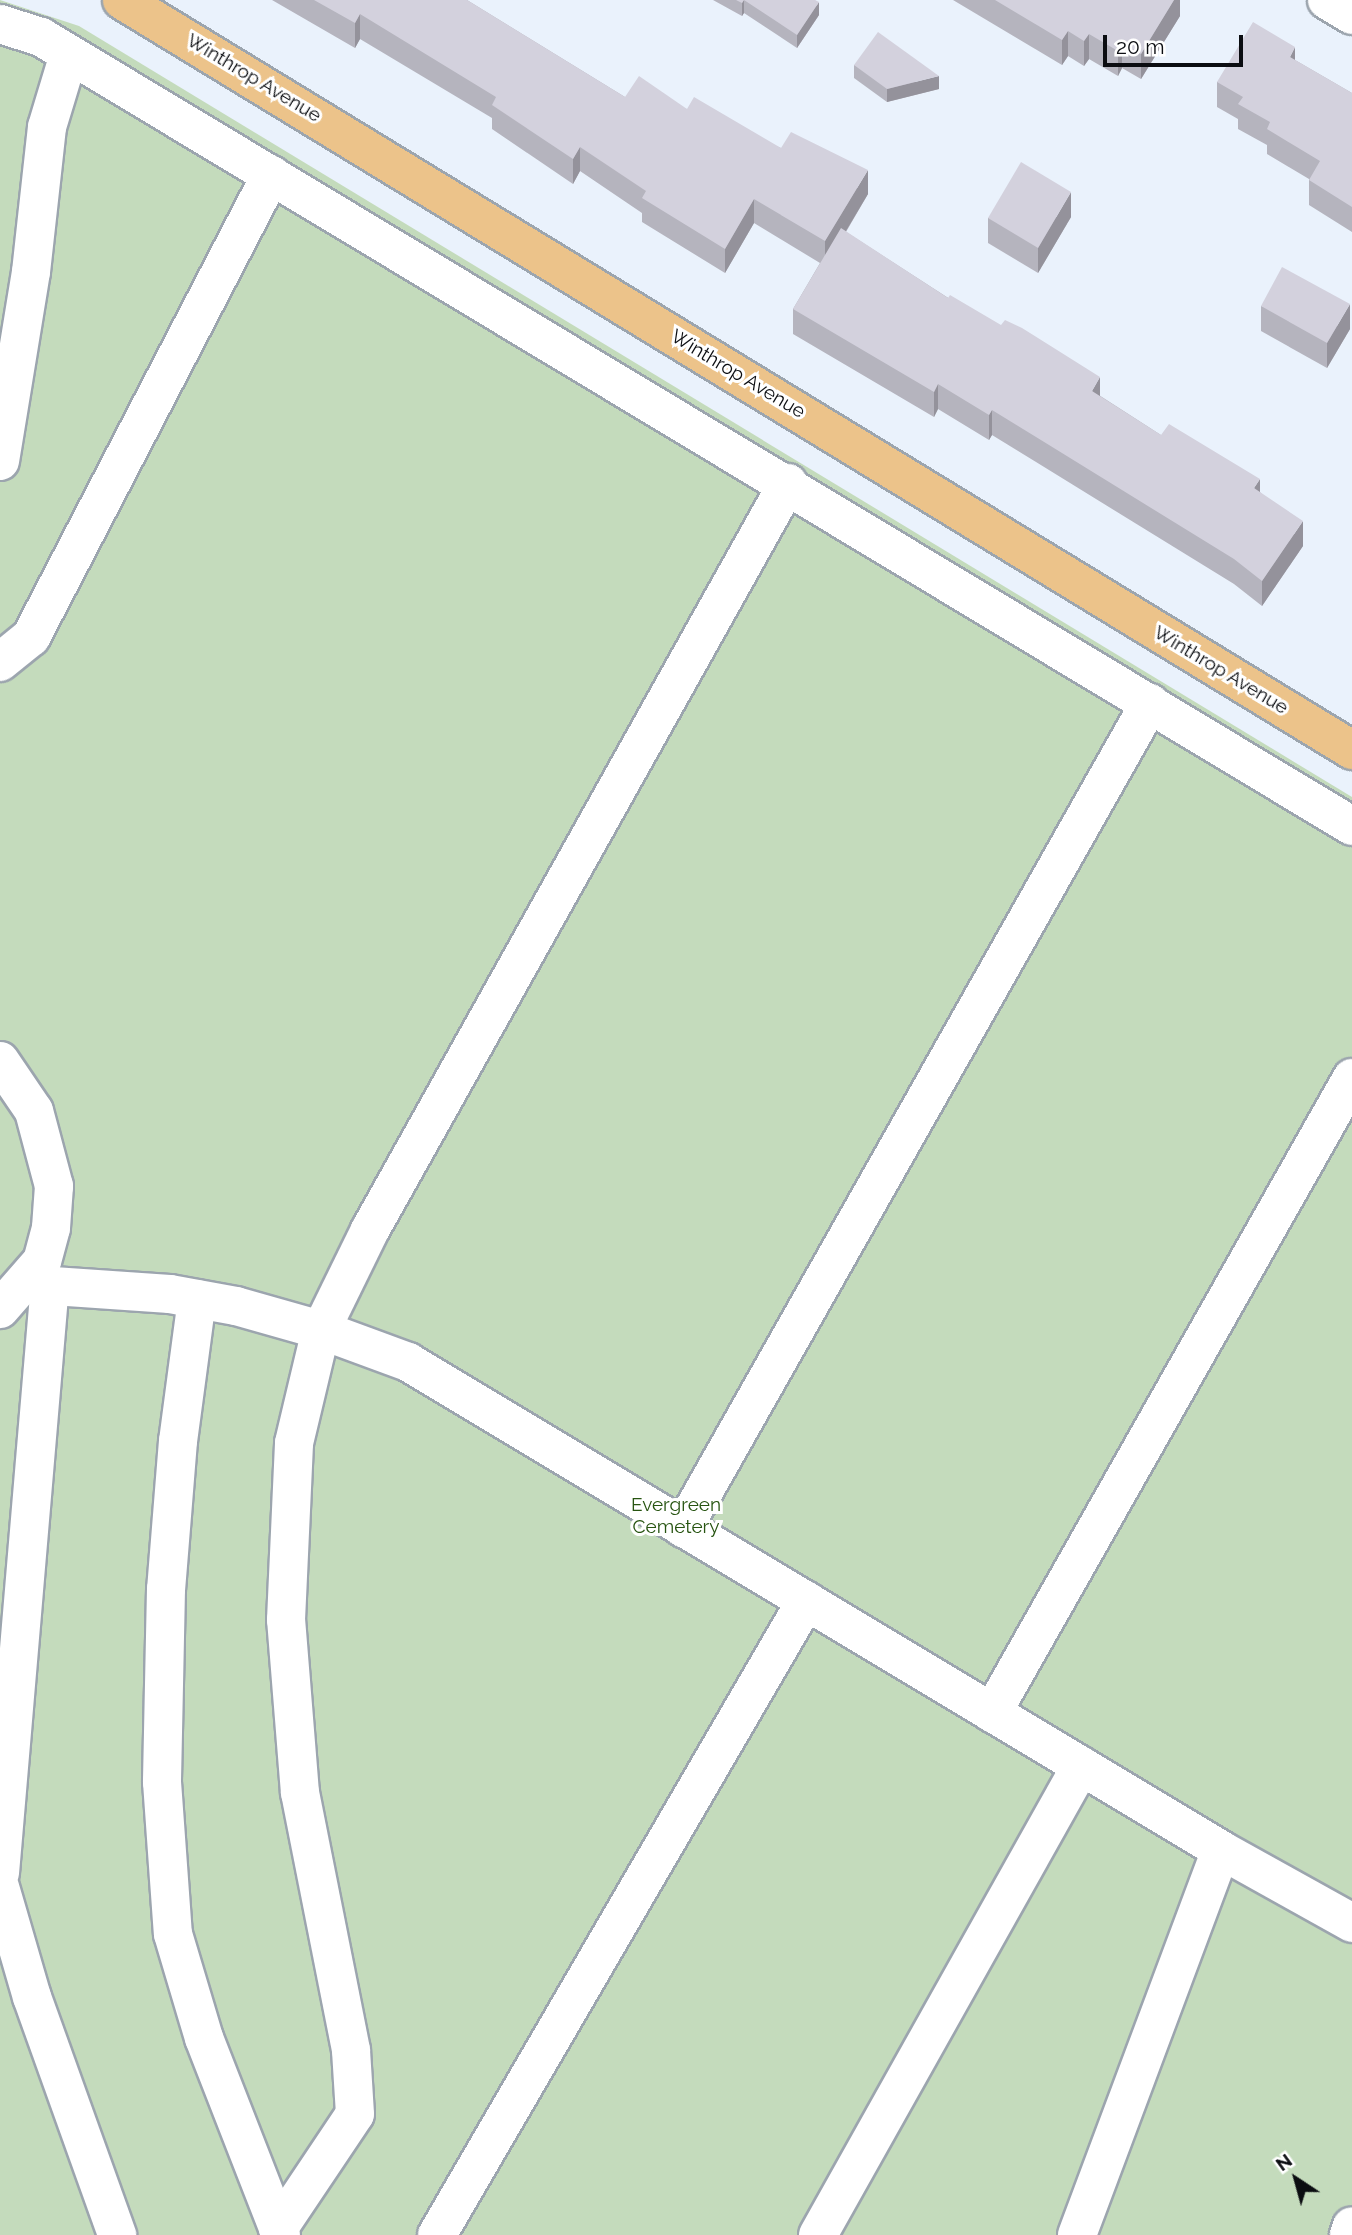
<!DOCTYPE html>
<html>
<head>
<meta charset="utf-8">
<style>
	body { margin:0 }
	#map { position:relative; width:1352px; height:2235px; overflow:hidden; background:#eaf2fc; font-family:Raleway,sans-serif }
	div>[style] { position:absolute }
	.green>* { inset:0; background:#c4dbbc }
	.roads { filter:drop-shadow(2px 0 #9ca5ae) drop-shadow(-2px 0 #9ca5ae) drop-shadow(0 2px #9ca5ae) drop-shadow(0 -2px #9ca5ae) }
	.minor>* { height:38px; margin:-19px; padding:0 19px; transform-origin:19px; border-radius:19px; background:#fff }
	.major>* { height:38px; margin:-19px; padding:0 19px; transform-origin:19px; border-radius:19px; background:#ecc38a }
	.wall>* { inset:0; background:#b5b4be }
	.shaded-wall>* { inset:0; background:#94929b }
	.building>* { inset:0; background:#d3d1dd }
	span { translate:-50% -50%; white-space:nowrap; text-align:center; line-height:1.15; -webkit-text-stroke:6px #fff; paint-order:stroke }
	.street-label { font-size:19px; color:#0b0d11 }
	.park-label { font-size:19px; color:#275411 }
	.north { position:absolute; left:1261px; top:2144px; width:70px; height:70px; -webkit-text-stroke:5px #fff; paint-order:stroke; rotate:324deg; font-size:19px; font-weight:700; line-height:28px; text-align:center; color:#0b0d11 }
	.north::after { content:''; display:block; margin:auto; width:24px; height:32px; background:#0b0d11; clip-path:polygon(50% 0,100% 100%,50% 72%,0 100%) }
	.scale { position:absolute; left:1103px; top:35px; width:140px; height:32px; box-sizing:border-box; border:4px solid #0b0d11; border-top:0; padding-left:9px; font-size:21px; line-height:24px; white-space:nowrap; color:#0b0d11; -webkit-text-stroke:5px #fff; paint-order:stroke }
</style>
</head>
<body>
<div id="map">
	<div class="green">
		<div style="clip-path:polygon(0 0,79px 26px,1352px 797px,1352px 2235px,0 2235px)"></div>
	</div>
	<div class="roads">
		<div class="minor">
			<div style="left:1327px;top:0;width:29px;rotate:31deg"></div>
			<div style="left:0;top:24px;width:43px;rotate:17.6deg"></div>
			<div style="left:41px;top:37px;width:1530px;rotate:31.04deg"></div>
			<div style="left:0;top:461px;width:192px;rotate:-80.7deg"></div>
			<div style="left:31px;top:272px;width:146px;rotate:-83.7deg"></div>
			<div style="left:47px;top:127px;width:76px;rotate:-73.2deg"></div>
			<div style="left:0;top:662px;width:40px;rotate:-39deg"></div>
			<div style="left:31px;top:637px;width:521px;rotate:-62.55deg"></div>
			<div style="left:0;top:1061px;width:60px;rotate:55.8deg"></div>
			<div style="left:34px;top:1111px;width:78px;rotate:75.1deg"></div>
			<div style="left:54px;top:1186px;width:42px;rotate:94.1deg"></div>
			<div style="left:51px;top:1228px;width:34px;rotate:105deg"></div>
			<div style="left:42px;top:1261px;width:64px;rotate:131.2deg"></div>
			<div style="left:24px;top:1284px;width:146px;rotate:3.9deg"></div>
			<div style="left:170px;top:1294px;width:67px;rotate:10.3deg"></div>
			<div style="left:236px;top:1306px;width:88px;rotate:15.8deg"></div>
			<div style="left:321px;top:1330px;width:93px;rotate:20.2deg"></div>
			<div style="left:408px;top:1362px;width:948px;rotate:30.97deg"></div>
			<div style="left:1221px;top:1850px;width:150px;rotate:29.1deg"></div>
			<div style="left:197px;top:1299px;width:143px;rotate:97.6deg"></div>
			<div style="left:178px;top:1441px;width:148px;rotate:94.6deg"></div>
			<div style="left:166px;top:1589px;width:193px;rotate:91.2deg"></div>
			<div style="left:162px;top:1782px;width:152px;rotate:85.9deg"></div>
			<div style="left:173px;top:1934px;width:109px;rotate:73.4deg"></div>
			<div style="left:204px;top:2038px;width:212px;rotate:68.7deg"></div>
			<div style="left:683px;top:1528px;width:948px;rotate:-60.49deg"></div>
			<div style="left:992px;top:1713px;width:730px;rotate:-60.45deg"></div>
			<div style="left:0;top:1873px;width:591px;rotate:-85.15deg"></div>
			<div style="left:0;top:1887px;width:115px;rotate:73.8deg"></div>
			<div style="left:32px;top:1997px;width:253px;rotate:70.3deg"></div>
			<div style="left:278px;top:2229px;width:138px;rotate:-56.2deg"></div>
			<div style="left:355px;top:2114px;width:64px;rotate:-93.6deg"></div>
			<div style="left:351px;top:2050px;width:262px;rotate:-101.2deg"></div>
			<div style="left:300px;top:1793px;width:174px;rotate:-94.6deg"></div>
			<div style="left:286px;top:1620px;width:177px;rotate:-87.4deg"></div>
			<div style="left:294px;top:1443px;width:116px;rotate:-76.6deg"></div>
			<div style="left:321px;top:1330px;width:111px;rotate:-63.9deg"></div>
			<div style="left:370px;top:1230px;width:856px;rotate:-60.77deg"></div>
			<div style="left:437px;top:2235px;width:734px;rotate:-59.8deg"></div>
			<div style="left:818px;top:2235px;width:538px;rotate:-60.72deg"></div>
			<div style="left:1077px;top:2235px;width:411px;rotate:-69.5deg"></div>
			<div style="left:1349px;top:2235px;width:9px;rotate:-72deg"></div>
		</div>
		<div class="major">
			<div style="left:122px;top:0;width:1441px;rotate:31.37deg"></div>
		</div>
	</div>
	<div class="wall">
		<div style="clip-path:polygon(272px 0,467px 0,625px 97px,687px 109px,781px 148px,868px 194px,846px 232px,1161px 435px,1260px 492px,1303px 546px,1262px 606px,1234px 584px,992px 435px,989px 440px,938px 409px,934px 417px,793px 334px,793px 309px,820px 263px,754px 223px,725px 273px,642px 222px,642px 213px,580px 171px,573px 184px,492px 129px,492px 118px,360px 39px,355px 48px)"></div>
		<div style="clip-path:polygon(713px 0,815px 0,819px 15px,797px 48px,744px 13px,742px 16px)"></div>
		<div style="clip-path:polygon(953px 0,1180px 0,1180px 16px,1141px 79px,1122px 68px,1118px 76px,1089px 59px,1084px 66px,1068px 56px,1062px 65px)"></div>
		<div style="clip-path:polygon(1295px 60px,1352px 93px,1352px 232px,1309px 205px,1309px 179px,1267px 154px,1267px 145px,1238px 129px,1238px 119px,1217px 107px,1217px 82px)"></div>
		<div style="clip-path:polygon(854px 65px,939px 89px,887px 102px,854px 78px)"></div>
		<div style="clip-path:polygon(1071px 217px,1038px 273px,988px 243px,988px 218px)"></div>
		<div style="clip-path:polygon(1261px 306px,1350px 329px,1327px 368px,1261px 331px)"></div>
	</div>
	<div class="shaded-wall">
		<div style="clip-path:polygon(744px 0,744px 13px,742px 16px,742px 3px)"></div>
		<div style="clip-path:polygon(1174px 0,1180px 0,1180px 16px,1141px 79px,1141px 54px)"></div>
		<div style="clip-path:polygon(819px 2px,819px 15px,797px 48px,797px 35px)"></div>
		<div style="clip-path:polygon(360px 14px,360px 39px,355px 48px,355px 23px)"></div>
		<div style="clip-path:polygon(1068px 31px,1068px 56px,1062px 65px,1062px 40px)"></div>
		<div style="clip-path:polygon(1089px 34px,1089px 59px,1084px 66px,1084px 41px)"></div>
		<div style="clip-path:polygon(1122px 43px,1122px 68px,1118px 76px,1118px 51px)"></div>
		<div style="clip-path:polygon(1295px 47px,1295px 72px,1290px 57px)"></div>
		<div style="clip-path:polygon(939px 76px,939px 89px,887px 102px,887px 89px)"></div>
		<div style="clip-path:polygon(580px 147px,580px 171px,573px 184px,573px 159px)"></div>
		<div style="clip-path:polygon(868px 170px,868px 194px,825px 266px,825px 241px)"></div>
		<div style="clip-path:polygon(1071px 192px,1071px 217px,1038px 273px,1038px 248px)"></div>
		<div style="clip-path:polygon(754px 199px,754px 223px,725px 273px,725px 249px)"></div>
		<div style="clip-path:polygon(1350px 304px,1350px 329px,1327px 368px,1327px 343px)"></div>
		<div style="clip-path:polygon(1100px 377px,1100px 402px,1092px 391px)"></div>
		<div style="clip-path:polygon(938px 384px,938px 409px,934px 417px,934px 392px)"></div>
		<div style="clip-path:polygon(992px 410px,992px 435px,989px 440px,989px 415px)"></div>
		<div style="clip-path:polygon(1260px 479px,1260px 504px,1254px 488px)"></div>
		<div style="clip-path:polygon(1303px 521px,1303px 546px,1262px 606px,1262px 581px)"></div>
	</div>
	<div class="building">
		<div style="clip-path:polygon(314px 0,467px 0,625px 97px,639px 76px,687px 109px,694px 97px,781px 148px,791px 132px,868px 170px,825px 241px,754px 199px,725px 249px,642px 198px,646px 191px,580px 147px,573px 159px,492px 105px,496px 97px,360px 14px,355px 23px)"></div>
		<div style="clip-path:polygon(736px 0,815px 0,819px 2px,797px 35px,744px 0,742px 3px)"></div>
		<div style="clip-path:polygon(995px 0,1174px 0,1141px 54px,1122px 43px,1118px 51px,1089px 34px,1084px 41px,1068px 31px,1062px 40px)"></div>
		<div style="clip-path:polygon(1253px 22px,1295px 47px,1290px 57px,1352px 93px,1352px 207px,1309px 180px,1320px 161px,1267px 129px,1270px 122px,1238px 104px,1243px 97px,1217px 82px)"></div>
		<div style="clip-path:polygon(878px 32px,939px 76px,887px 89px,854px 65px)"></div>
		<div style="clip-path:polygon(1021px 162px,1071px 192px,1038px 248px,988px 218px)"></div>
		<div style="clip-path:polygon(841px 228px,948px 298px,950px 295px,1001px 325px,1005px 320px,1022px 328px,1100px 377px,1092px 391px,1161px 435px,1169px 424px,1260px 479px,1254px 488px,1303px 521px,1262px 581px,1234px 559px,992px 410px,989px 415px,938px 384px,934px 392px,793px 309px)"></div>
		<div style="clip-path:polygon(1282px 267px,1350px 304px,1327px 343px,1261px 306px)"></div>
	</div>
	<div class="street-label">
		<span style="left:254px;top:78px;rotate:31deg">Winthrop Avenue</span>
		<span style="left:738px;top:374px;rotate:31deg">Winthrop Avenue</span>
		<span style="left:1221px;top:670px;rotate:31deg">Winthrop Avenue</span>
	</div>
	<div class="park-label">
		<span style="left:676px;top:1516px">Evergreen<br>Cemetery</span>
	</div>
	<div class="north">N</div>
	<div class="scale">20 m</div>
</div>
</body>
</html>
